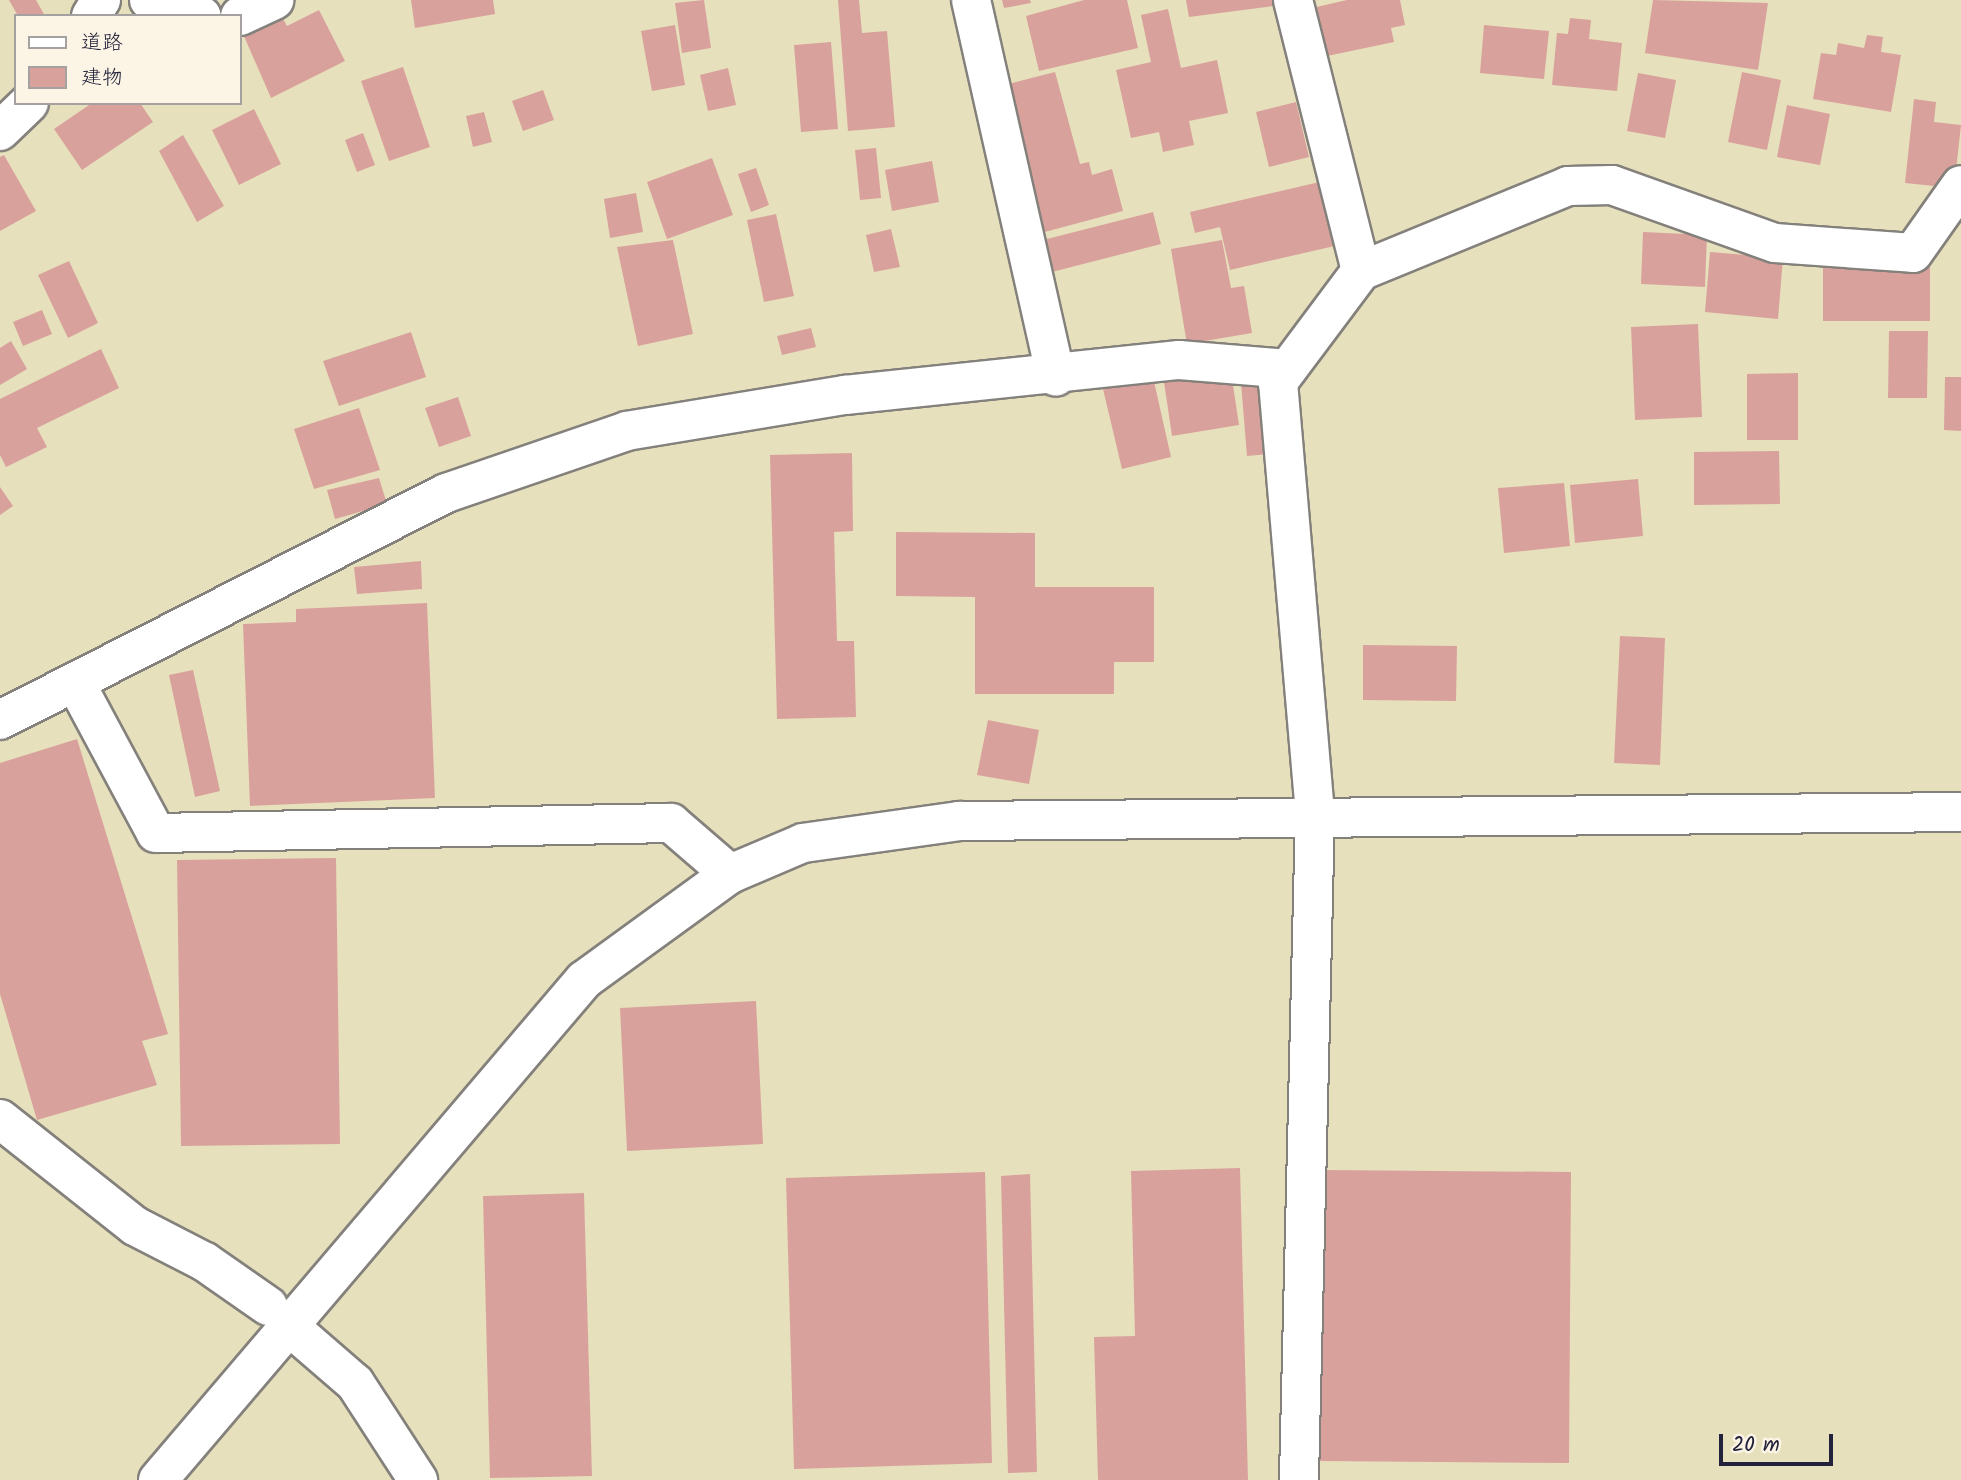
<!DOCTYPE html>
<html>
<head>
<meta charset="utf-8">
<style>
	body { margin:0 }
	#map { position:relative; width:1961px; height:1480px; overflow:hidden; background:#e7e0bc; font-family:Kalam,"Klee One",sans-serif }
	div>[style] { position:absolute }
	.building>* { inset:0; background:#d9a19c }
	.roads { filter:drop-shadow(2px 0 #84817c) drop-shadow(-2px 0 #84817c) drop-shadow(0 2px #84817c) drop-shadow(0 -2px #84817c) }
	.minor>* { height:38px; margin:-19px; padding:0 19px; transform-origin:19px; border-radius:19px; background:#fff }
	span { translate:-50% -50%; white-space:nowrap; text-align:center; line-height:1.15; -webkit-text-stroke:5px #fcf5e5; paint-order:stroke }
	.legend { position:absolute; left:14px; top:14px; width:228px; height:91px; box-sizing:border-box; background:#fcf5e5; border:2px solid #a5a1a1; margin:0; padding:9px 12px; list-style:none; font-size:21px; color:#22223b }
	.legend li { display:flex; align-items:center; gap:14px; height:35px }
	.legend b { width:35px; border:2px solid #a5a1a1 }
	.scale { position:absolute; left:1719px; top:1434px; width:114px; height:32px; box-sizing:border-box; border:4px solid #22223b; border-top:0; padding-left:9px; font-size:21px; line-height:24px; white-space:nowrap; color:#22223b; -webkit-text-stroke:5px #fcf5e5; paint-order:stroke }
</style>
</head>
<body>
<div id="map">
	<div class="building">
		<div style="clip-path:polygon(9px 0,36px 0,45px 16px,18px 16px)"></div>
		<div style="clip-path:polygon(411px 0,493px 0,495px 14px,415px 28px)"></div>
		<div style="clip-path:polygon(704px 0,711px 48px,682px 53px,675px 3px)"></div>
		<div style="clip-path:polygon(838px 0,859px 0,862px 33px,887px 31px,895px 127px,848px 131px)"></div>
		<div style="clip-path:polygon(1002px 0,1030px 0,1031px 3px,1004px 8px)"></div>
		<div style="clip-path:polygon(1084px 0,1127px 0,1138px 48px,1039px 71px,1026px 16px)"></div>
		<div style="clip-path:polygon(1186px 0,1273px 0,1273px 6px,1189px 17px)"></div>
		<div style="clip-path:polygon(1347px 0,1400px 0,1405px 25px,1391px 28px,1394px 42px,1327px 56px,1323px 37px,1309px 40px,1312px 8px)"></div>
		<div style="clip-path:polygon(1653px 0,1768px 3px,1758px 70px,1645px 53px)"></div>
		<div style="clip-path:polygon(277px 8px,287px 26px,319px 10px,345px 61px,271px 98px,240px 27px)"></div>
		<div style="clip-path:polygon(1168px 9px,1181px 68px,1217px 60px,1228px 113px,1189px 121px,1194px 145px,1163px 152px,1159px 132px,1131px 138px,1116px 70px,1151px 62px,1141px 15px)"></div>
		<div style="clip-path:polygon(1570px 18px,1591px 20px,1589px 39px,1622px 43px,1617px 91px,1552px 85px,1557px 33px,1568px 34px)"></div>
		<div style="clip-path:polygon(675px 25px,685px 85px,652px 91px,641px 31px)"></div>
		<div style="clip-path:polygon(1484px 25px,1549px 31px,1544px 79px,1480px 73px)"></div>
		<div style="clip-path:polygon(1867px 35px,1883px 37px,1881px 52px,1901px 55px,1891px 112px,1813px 99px,1821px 53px,1836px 55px,1838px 43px,1864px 48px)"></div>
		<div style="clip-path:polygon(831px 42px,838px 129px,801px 132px,794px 45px)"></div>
		<div style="clip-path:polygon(403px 67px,430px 147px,389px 161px,361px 81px)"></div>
		<div style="clip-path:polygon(728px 68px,736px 105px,708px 111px,700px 75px)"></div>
		<div style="clip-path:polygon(1055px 72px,1080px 164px,1089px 162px,1092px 175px,1112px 169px,1123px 211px,1041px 233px,1001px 86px)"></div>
		<div style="clip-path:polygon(1742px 72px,1781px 80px,1767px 150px,1728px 142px)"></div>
		<div style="clip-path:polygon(1638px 73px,1676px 80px,1665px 138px,1627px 131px)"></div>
		<div style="clip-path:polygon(543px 90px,554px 120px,523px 131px,512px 101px)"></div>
		<div style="clip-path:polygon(1914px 99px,1936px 102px,1934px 122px,1961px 125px,1954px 188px,1905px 183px)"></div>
		<div style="clip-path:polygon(1296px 102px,1309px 157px,1269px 167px,1256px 112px)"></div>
		<div style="clip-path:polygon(92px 103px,140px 103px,153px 122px,82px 170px,54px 129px)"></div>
		<div style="clip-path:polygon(1787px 105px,1830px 114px,1820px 165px,1777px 157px)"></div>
		<div style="clip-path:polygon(254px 109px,281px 164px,239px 185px,212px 130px)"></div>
		<div style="clip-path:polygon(484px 112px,492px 142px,473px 147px,466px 116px)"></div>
		<div style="clip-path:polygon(363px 133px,375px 165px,357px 172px,345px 140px)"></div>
		<div style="clip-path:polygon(183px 135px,224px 206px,197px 222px,159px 151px)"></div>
		<div style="clip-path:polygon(876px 148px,881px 198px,860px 200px,855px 150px)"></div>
		<div style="clip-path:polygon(4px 155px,36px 211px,0 231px,0 157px)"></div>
		<div style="clip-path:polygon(712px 158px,733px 215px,667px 239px,647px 182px)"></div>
		<div style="clip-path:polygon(932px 161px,939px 202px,892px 211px,885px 170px)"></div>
		<div style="clip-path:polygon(756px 168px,769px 205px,751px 212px,738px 174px)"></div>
		<div style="clip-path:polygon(1324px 181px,1339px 245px,1230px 270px,1220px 227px,1195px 233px,1190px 212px)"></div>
		<div style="clip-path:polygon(636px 193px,643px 232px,610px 238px,604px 199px)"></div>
		<div style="clip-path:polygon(1153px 212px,1161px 244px,1052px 272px,1043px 240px)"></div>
		<div style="clip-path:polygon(776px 214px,794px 296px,764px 302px,747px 220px)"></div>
		<div style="clip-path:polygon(891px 229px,900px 267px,874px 272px,866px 235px)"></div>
		<div style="clip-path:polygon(1643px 232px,1707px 235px,1705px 287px,1641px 284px)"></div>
		<div style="clip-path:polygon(673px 240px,693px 334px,638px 346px,617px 247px)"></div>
		<div style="clip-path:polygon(1222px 240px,1231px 288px,1244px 286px,1252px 333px,1187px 344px,1171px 249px)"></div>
		<div style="clip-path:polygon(1710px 252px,1783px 258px,1778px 319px,1705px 312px)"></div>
		<div style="clip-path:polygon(69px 261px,98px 323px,68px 338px,38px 275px)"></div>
		<div style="clip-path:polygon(1930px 266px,1930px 321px,1823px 321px,1823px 267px)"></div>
		<div style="clip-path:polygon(42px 310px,52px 334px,23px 346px,13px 322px)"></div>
		<div style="clip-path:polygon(1698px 324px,1702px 417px,1635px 420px,1631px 327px)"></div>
		<div style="clip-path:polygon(811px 328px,816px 347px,782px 355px,777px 336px)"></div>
		<div style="clip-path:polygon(1889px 331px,1928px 331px,1927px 398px,1888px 398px)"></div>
		<div style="clip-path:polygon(411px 332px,426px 377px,339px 406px,323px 361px)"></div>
		<div style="clip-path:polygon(11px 341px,27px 369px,0 385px,0 348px)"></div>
		<div style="clip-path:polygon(101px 349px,119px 388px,37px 428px,47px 447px,6px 467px,0 455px,0 399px)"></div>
		<div style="clip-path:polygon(1231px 372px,1239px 425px,1172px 436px,1164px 382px)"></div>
		<div style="clip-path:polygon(1798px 373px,1798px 440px,1747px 440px,1747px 374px)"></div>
		<div style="clip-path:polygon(1153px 377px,1171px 457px,1122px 469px,1103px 389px)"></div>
		<div style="clip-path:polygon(1945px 377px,1961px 377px,1961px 431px,1944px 430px)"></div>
		<div style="clip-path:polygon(1263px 381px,1269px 454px,1247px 456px,1241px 383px)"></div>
		<div style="clip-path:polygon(458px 397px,471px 436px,439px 447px,425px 408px)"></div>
		<div style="clip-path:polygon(359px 408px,380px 470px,314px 489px,294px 429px)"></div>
		<div style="clip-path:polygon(1779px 451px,1780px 504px,1694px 505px,1694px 452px)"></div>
		<div style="clip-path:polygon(852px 453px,853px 531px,834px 532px,837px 641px,854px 641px,856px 717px,777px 719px,770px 455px)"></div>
		<div style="clip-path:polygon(379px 478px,387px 504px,335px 519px,327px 490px)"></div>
		<div style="clip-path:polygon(1638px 479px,1643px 536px,1575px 543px,1570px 485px)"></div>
		<div style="clip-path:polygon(1564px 483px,1570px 546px,1504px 553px,1498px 488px)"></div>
		<div style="clip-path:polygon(0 487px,13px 506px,0 515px)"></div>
		<div style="clip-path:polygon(896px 532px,1035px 533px,1035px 587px,1154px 587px,1154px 662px,1114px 662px,1114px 694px,975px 694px,975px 597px,896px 596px)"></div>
		<div style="clip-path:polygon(421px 561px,422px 589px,357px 594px,354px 567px)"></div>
		<div style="clip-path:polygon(427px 603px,435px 798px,250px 806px,243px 624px,296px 622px,296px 609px)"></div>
		<div style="clip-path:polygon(1620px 636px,1665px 638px,1660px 765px,1614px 763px)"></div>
		<div style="clip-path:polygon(1363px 645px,1457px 646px,1456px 701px,1363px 700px)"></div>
		<div style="clip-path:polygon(193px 670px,220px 791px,195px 797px,169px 675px)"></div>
		<div style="clip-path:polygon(988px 720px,1039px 730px,1029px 784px,977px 775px)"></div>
		<div style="clip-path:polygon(77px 739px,168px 1034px,142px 1041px,157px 1085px,37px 1120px,0 994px,0 763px)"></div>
		<div style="clip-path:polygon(336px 858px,340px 1144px,181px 1146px,177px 860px)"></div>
		<div style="clip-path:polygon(756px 1001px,763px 1144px,627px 1151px,620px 1008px)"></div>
		<div style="clip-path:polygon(1240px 1168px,1248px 1480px,1098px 1480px,1094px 1337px,1135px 1336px,1131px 1171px)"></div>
		<div style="clip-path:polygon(1323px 1170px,1571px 1172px,1569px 1463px,1320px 1461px)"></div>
		<div style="clip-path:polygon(985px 1172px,992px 1463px,794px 1469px,786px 1178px)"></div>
		<div style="clip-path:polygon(1030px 1174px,1037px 1472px,1008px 1473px,1001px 1176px)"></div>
		<div style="clip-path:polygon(584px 1193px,592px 1476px,490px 1478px,483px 1196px)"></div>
	</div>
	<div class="roads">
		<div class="minor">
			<div style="left:149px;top:0;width:55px;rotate:16.8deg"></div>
			<div style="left:971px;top:0;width:386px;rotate:77.3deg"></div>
			<div style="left:1293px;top:0;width:279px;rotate:75.9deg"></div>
			<div style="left:1361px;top:271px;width:139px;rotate:126.8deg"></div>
			<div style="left:1278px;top:382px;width:434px;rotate:85.1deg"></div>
			<div style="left:1315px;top:814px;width:666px;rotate:91.38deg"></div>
			<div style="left:91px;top:16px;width:19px;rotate:-58deg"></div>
			<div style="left:240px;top:16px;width:38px;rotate:-25deg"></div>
			<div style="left:0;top:131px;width:40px;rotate:-44deg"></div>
			<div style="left:1361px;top:271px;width:224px;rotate:-22.3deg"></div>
			<div style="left:1568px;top:186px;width:44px;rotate:-1.3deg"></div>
			<div style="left:1612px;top:185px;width:173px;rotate:19.6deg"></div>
			<div style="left:1775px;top:243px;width:138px;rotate:4.1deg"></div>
			<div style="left:1913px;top:253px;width:83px;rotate:-54.8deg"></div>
			<div style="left:75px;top:682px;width:171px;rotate:61.8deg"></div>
			<div style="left:156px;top:833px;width:515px;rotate:-1.11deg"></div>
			<div style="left:671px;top:823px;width:78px;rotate:40.8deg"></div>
			<div style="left:0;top:720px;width:500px;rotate:-26.97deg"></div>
			<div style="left:446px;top:493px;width:191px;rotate:-18.9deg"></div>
			<div style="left:627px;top:431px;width:221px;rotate:-9.4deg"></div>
			<div style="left:845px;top:395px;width:336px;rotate:-6deg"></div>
			<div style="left:1179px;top:360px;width:109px;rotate:4.7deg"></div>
			<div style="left:0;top:1119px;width:172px;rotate:38.4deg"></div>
			<div style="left:135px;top:1226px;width:79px;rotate:27.2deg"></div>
			<div style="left:205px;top:1262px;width:77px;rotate:34.9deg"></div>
			<div style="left:304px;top:1339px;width:67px;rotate:40.8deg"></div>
			<div style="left:355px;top:1383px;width:116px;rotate:57deg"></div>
			<div style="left:158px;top:1480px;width:657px;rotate:-49.57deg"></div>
			<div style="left:584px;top:980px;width:180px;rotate:-36deg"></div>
			<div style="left:730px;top:874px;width:79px;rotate:-23deg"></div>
			<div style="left:803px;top:843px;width:158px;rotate:-8deg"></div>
			<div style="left:959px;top:821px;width:1002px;rotate:-0.51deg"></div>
		</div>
	</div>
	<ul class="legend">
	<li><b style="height:9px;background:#fff"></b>道路</li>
	<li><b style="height:19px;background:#d9a19c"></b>建物</li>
	</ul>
	<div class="scale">20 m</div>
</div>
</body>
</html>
